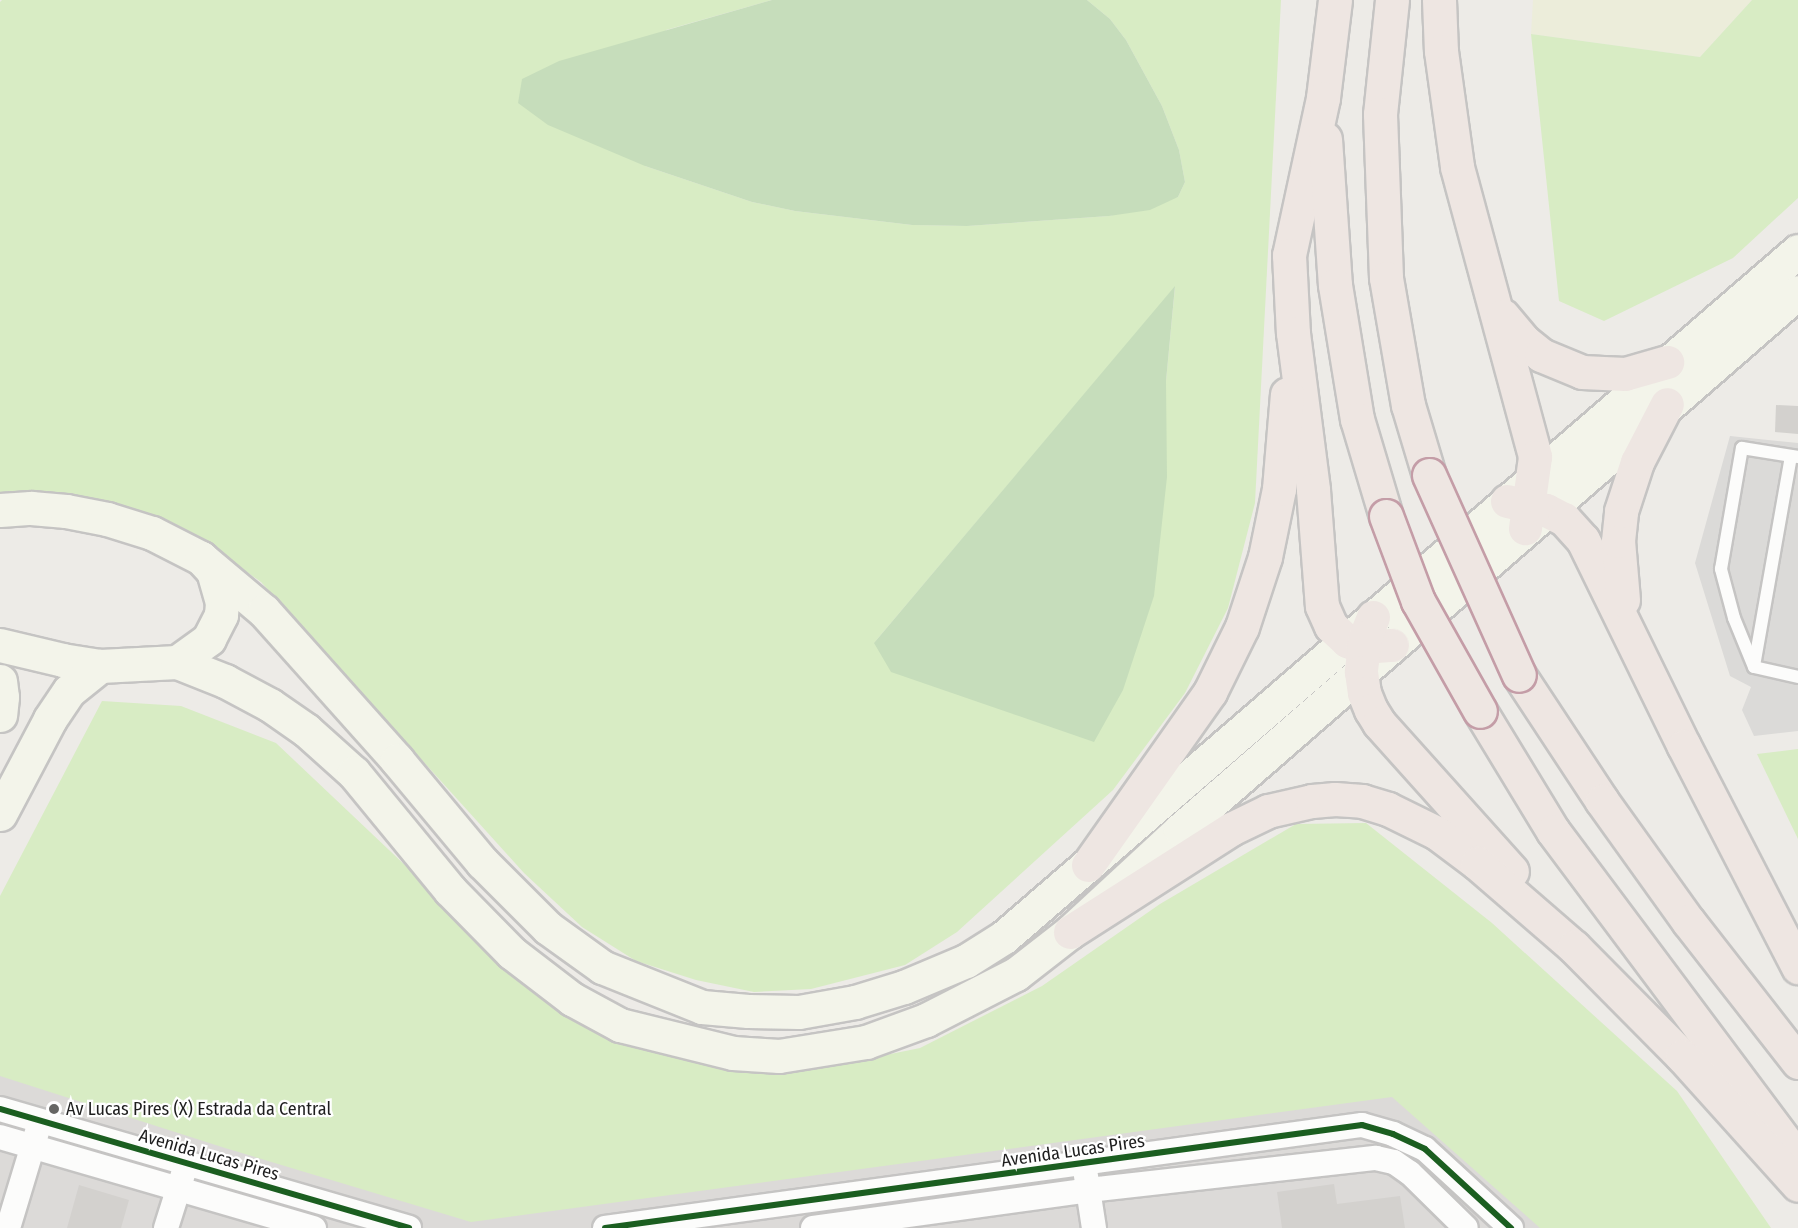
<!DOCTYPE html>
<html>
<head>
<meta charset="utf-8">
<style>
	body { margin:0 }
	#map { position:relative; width:1798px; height:1228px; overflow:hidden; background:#edebe7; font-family:"Fira Sans Condensed",sans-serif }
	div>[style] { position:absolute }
	.residential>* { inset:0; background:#dcdad8 }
	.religious>* { inset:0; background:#dbdad8 }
	.farmland>* { inset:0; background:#ecedda }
	.grass>* { inset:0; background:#d8ecc4 }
	.forest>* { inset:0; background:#c6ddbb }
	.building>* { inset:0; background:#d3d1ce }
	.roads { filter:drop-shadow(2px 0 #c5c4c3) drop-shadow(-2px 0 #c5c4c3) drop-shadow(0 2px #c5c4c3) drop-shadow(0 -2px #c5c4c3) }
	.service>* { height:12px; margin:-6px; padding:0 6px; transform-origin:6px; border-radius:6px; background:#fcfcfb }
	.minor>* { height:24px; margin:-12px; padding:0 12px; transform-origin:12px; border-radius:12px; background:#fcfcfb }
	.secondary>* { height:33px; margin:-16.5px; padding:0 16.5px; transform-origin:16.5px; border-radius:16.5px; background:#f3f4ea }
	.trunk>* { height:33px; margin:-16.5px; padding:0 16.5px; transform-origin:16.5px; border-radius:16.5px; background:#eee6e2 }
	.bridges { filter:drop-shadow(2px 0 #c49da7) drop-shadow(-2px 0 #c49da7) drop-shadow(0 2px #c49da7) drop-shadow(0 -2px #c49da7) }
	.trunk-bridge>* { height:33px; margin:-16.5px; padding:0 16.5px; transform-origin:16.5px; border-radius:16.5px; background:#eee6e2 }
	.cycleway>* { height:6px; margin:-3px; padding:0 3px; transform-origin:3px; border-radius:3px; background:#1b5e20 }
	.dots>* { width:16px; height:16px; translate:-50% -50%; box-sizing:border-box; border:3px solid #fff; border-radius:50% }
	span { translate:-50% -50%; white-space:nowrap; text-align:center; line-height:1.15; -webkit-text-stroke:4.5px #fff; paint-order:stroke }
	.poi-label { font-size:18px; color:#1e1e1e }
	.left { translate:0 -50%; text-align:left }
	.street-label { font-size:18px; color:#1e1e1e }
</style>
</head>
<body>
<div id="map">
	<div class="residential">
		<div style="clip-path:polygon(0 1024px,461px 1185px,1445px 1044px,1627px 1228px,0 1228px)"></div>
	</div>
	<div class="religious">
		<div style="clip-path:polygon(1730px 436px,1798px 443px,1798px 731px,1754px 736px,1742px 710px,1751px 687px,1730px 676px,1695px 563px)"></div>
	</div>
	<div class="farmland">
		<div style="clip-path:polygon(1533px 0,1752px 0,1700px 57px,1531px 34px)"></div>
	</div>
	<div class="grass">
		<div style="clip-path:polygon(evenodd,2px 0,772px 0,666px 30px,645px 166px,752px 202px,795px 211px,912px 225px,967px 226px,1109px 216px,1178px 197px,1185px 182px,1179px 150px,1162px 106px,1126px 40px,1110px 19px,1087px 0,1281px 0,1255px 503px,1228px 608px,1185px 693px,1113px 790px,957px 932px,905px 965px,811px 989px,754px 992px,696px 980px,636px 961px,582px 927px,524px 873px,261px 582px,193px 534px,114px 503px,51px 494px,0 494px,0 2px,2px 0,1175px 287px,1166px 381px,874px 643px,1175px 287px)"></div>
		<div style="clip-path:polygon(1752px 0,1798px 0,1798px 198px,1733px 258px,1604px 321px,1559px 301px,1531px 34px,1700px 57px)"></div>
		<div style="clip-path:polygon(102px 701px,181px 706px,276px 743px,501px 956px,562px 1006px,647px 1049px,741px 1070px,832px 1066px,920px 1048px,1042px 986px,1160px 904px,1296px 824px,1366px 823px,1492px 923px,1677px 1091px,1771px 1228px,1540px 1228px,1392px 1097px,471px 1222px,225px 1148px,0 1076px,0 896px)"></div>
		<div style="clip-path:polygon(1798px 749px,1798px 839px,1757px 754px)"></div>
	</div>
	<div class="forest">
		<div style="clip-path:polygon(772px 0,1087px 0,1110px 19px,1126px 40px,1162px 106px,1179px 150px,1185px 182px,1178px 197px,1150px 210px,1109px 216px,967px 226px,912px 225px,795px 211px,752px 202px,645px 166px,548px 125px,518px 103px,522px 79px,559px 61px)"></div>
		<div style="clip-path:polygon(1175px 286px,1166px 381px,1167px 477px,1154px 596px,1123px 690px,1094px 742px,891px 672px,874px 643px)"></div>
	</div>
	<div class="building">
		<div style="clip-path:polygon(1776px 405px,1798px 406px,1798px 434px,1775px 432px)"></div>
		<div style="clip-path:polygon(1334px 1184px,1337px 1204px,1400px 1196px,1405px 1228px,1282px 1228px,1277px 1192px)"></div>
		<div style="clip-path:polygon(79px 1185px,129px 1200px,121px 1228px,67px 1228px)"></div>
	</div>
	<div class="roads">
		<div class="service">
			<div style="left:1754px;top:666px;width:213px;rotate:-80deg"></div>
			<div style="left:1754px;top:667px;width:53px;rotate:-112.2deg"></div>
			<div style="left:1734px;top:618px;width:51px;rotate:-104.9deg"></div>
			<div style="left:1721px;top:569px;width:123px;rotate:-80.2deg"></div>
			<div style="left:1742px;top:448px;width:57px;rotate:9.1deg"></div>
			<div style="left:1754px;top:667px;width:45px;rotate:12.8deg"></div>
		</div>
		<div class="minor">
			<div style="left:0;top:1109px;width:426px;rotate:16.2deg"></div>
			<div style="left:0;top:1137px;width:327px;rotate:16.2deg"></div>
			<div style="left:1086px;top:1176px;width:53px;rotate:81.3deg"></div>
			<div style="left:8px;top:1228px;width:100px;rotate:-73.2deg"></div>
			<div style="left:166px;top:1228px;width:57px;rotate:-72.5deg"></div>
			<div style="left:605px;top:1228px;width:764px;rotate:-7.75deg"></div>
			<div style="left:1362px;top:1125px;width:32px;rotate:16deg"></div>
			<div style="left:1393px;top:1134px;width:35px;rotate:25deg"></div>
			<div style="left:1425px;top:1149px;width:117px;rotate:42.6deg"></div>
			<div style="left:813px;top:1228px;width:279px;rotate:-7.8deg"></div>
			<div style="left:1089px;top:1190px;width:289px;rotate:-6.4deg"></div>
			<div style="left:1376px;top:1158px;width:18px;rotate:13deg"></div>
			<div style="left:1394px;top:1162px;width:19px;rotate:35deg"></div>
			<div style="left:1410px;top:1173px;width:78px;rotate:44.5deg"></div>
		</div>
		<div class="secondary">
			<div style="left:0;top:510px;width:31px;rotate:-4deg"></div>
			<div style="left:31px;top:508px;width:35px;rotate:5deg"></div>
			<div style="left:66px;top:511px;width:42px;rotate:11deg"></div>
			<div style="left:107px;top:519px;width:47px;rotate:17.3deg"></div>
			<div style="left:152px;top:533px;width:55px;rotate:27deg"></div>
			<div style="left:201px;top:558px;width:18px;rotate:47deg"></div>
			<div style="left:213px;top:571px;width:33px;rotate:74deg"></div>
			<div style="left:222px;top:603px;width:12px;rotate:95deg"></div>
			<div style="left:221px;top:615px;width:27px;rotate:117deg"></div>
			<div style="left:209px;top:639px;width:39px;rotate:144deg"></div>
			<div style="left:177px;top:662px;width:77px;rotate:177deg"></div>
			<div style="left:100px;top:666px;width:37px;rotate:-171deg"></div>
			<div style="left:63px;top:660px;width:65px;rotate:-166.6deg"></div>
			<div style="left:201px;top:558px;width:82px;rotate:40.1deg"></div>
			<div style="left:264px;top:611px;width:200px;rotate:48.2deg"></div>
			<div style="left:397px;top:760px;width:133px;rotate:50.2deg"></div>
			<div style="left:482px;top:862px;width:93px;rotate:45deg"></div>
			<div style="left:548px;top:928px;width:67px;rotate:35.8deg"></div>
			<div style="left:602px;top:967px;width:108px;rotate:21.8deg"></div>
			<div style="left:702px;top:1007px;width:46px;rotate:5deg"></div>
			<div style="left:748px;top:1011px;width:51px;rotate:1.1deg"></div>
			<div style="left:799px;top:1012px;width:57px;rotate:-10.1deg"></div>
			<div style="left:855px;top:1002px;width:51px;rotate:-17deg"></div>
			<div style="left:904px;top:987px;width:67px;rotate:-22.8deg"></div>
			<div style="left:966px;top:961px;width:45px;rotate:-32.3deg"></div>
			<div style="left:1004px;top:937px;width:1049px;rotate:-40.83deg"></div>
			<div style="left:177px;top:662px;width:52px;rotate:21.6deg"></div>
			<div style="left:225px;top:681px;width:51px;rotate:28.1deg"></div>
			<div style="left:270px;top:705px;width:44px;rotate:34.8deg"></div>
			<div style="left:306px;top:730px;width:64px;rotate:41.9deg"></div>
			<div style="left:354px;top:773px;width:151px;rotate:50.6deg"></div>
			<div style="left:450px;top:890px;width:88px;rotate:45.5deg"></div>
			<div style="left:512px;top:953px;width:76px;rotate:37.5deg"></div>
			<div style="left:572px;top:999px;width:55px;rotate:28.4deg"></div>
			<div style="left:620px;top:1025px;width:116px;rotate:13.9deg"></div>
			<div style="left:733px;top:1053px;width:46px;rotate:3.7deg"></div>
			<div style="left:779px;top:1056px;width:88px;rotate:-9.1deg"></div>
			<div style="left:866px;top:1042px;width:64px;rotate:-20.1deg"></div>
			<div style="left:926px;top:1020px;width:101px;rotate:-27.1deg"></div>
			<div style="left:1016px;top:974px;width:68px;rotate:-37.9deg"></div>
			<div style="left:1070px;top:932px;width:150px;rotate:-42.8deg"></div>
			<div style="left:1180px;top:830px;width:819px;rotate:-41.04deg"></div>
			<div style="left:0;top:681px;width:16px;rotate:83deg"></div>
			<div style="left:2px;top:697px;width:18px;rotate:96deg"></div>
			<div style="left:0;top:814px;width:107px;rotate:-62.2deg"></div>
			<div style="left:50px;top:719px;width:34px;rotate:-56deg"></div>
			<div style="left:69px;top:691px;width:40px;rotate:-39deg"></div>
		</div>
		<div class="trunk">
			<div style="left:1335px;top:0;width:99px;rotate:97deg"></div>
			<div style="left:1323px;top:98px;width:161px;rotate:102.2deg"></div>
			<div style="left:1289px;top:255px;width:78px;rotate:87.1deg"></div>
			<div style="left:1293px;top:333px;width:158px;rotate:82.7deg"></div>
			<div style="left:1313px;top:490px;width:116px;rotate:85.6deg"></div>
			<div style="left:1322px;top:606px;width:22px;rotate:66deg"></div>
			<div style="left:1331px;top:626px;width:22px;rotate:43deg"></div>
			<div style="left:1347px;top:641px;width:17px;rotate:21deg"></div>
			<div style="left:1363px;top:647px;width:29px;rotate:-4deg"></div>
			<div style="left:1392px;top:0;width:115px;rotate:96deg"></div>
			<div style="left:1380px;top:114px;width:164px;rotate:87.9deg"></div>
			<div style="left:1386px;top:278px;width:129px;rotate:80.2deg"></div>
			<div style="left:1408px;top:405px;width:73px;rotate:73.3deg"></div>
			<div style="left:1439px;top:0;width:51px;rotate:87.8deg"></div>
			<div style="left:1441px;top:51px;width:117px;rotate:82.1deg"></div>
			<div style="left:1457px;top:167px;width:300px;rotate:74.9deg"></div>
			<div style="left:1535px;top:457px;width:72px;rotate:98deg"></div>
			<div style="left:1325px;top:139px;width:146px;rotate:86.1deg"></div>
			<div style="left:1335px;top:285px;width:136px;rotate:80.7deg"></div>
			<div style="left:1357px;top:419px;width:101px;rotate:73.4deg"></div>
			<div style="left:1503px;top:316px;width:33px;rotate:50deg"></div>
			<div style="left:1524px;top:341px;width:22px;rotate:39deg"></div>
			<div style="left:1541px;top:355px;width:44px;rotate:22.5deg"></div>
			<div style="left:1582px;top:372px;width:43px;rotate:2.7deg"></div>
			<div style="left:1625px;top:374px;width:44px;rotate:-15.9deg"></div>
			<div style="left:1507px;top:501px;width:40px;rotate:13deg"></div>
			<div style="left:1546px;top:510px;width:20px;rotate:27deg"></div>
			<div style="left:1564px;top:519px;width:28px;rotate:48deg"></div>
			<div style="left:1583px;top:540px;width:229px;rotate:63.9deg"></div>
			<div style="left:1684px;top:746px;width:249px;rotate:62.7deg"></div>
			<div style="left:1623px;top:600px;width:59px;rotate:-94.8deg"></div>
			<div style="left:1618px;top:541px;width:30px;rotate:-84deg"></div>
			<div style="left:1621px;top:511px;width:52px;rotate:-71.9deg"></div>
			<div style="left:1637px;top:462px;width:65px;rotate:-62.7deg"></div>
			<div style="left:1373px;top:617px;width:22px;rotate:112deg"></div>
			<div style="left:1365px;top:637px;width:35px;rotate:97deg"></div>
			<div style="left:1361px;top:672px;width:21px;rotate:82deg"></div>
			<div style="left:1364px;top:693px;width:18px;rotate:68deg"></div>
			<div style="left:1371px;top:710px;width:15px;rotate:58deg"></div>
			<div style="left:1379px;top:723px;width:199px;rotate:48.1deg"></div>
			<div style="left:1519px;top:675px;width:151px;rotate:56.6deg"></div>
			<div style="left:1602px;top:801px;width:148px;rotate:54.4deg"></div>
			<div style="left:1688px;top:921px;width:179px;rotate:52deg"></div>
			<div style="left:1480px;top:711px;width:140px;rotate:58.7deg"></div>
			<div style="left:1553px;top:831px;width:406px;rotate:53.2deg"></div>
			<div style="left:1088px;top:865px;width:212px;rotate:-54.8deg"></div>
			<div style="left:1210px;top:692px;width:72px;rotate:-63.8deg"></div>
			<div style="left:1242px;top:627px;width:74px;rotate:-71.8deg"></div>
			<div style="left:1265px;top:557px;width:69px;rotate:-78.4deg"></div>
			<div style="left:1279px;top:489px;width:95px;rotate:-85.2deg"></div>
			<div style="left:1070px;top:932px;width:191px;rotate:-32.6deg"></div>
			<div style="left:1231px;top:829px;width:41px;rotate:-25.9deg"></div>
			<div style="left:1268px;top:811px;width:45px;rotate:-12.8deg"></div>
			<div style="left:1312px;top:801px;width:23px;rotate:-5deg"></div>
			<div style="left:1335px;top:799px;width:27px;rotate:4deg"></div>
			<div style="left:1362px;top:801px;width:27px;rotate:17deg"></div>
			<div style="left:1388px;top:809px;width:55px;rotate:26.1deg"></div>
			<div style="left:1437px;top:833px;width:50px;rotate:36.9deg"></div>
			<div style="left:1477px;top:863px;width:128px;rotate:40.9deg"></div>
			<div style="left:1574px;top:947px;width:153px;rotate:45.3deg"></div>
			<div style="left:1682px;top:1056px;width:173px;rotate:48deg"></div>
		</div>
	</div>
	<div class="bridges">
		<div class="trunk-bridge">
			<div style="left:1429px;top:475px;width:219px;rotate:65.8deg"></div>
			<div style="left:1386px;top:516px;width:91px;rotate:69.4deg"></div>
			<div style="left:1418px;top:601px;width:126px;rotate:60.6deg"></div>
		</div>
	</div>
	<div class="cycleway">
		<div style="left:0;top:1109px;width:426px;rotate:16.2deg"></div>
		<div style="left:605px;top:1228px;width:764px;rotate:-7.75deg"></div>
		<div style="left:1362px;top:1125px;width:32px;rotate:16deg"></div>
		<div style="left:1393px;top:1134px;width:35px;rotate:25deg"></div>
		<div style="left:1425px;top:1149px;width:117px;rotate:42.6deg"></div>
	</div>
	<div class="dots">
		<div style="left:54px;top:1109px;background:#666664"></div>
	</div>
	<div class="poi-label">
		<span class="left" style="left:66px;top:1109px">Av Lucas Pires (X) Estrada da Central</span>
	</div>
	<div class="street-label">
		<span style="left:1073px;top:1151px;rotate:-8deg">Avenida Lucas Pires</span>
		<span style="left:209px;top:1155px;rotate:16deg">Avenida Lucas Pires</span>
	</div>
</div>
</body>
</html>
